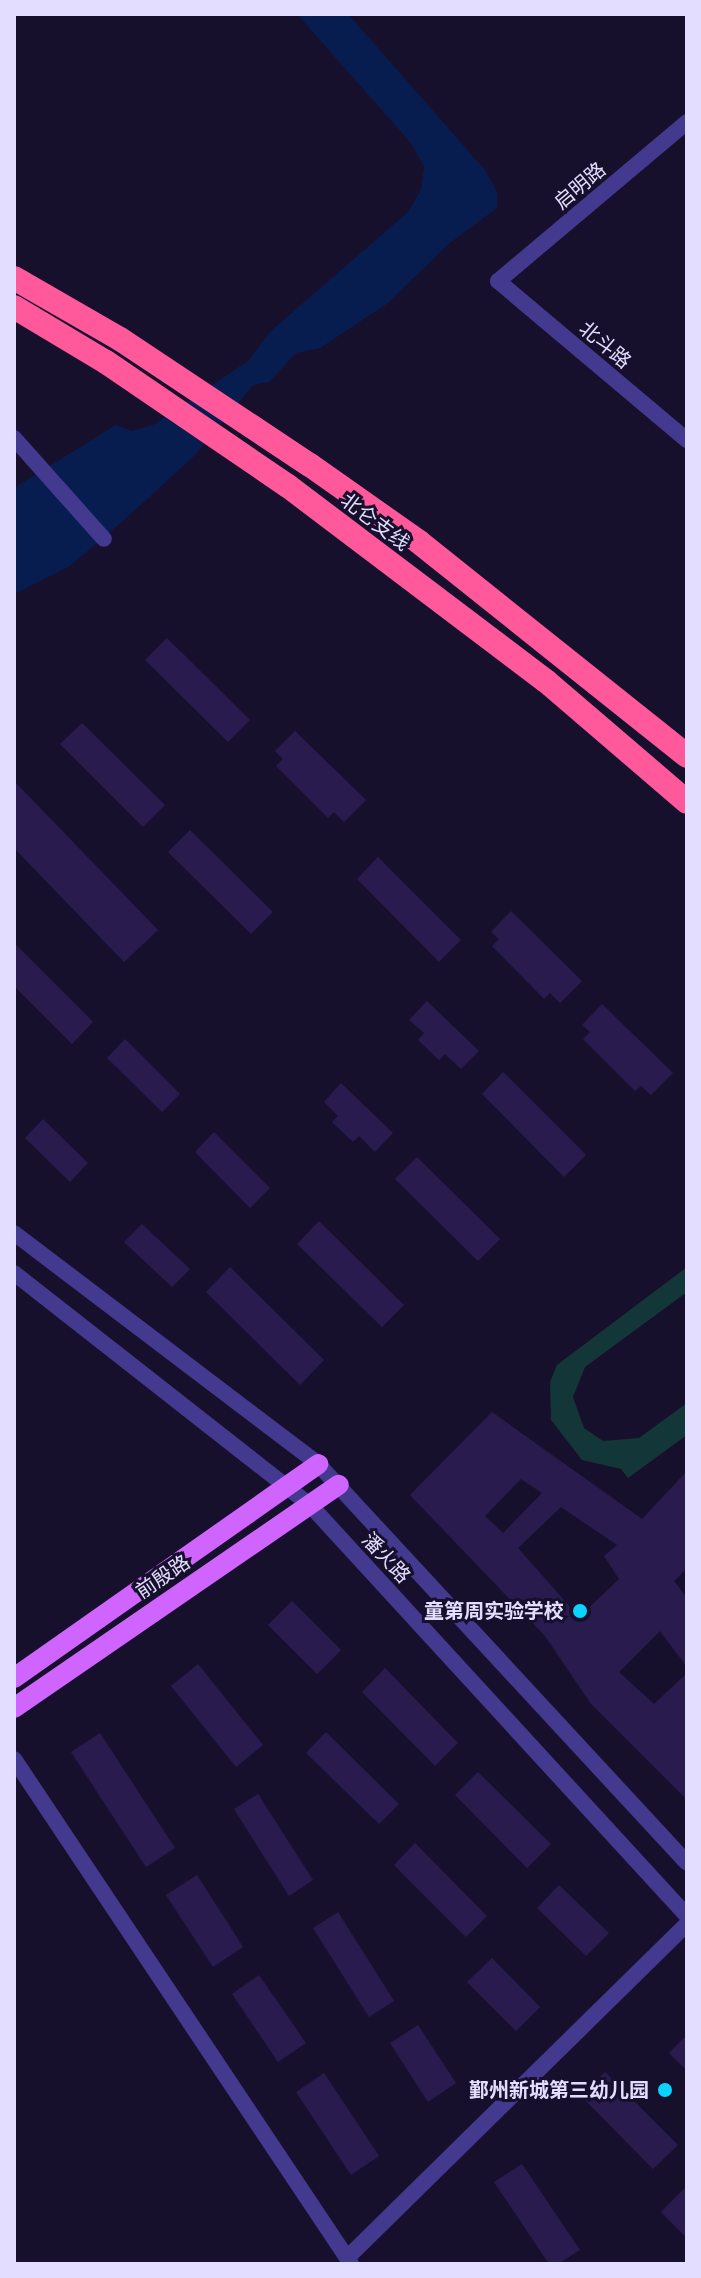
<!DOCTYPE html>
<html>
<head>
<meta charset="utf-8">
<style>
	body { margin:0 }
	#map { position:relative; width:701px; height:2278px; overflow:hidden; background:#17102d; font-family:"Work Sans","Noto Sans SC",sans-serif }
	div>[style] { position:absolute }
	.green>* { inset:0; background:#133638 }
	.water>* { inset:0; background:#081d4f }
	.building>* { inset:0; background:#2a1b4f }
	.minor>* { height:16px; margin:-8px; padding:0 8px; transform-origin:8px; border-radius:8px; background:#43398f }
	.major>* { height:20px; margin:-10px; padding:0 10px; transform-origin:10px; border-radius:10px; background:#d064ff }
	.highway>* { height:24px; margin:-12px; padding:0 12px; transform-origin:12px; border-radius:12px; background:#ff589b }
	.dots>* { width:22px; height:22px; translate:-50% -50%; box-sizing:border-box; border:4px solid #17102d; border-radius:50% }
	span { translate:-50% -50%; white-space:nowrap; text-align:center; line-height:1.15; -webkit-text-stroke:6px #17102d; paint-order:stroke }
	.street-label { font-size:20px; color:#e3ddff }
	.poi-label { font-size:20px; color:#e3ddff; font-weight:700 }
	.right { translate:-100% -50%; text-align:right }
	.frame { position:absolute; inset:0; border:16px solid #e3ddff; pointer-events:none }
</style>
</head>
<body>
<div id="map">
	<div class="green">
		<div style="clip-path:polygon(687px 1267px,687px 1292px,585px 1367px,573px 1397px,584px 1428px,603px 1441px,639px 1438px,687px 1403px,687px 1435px,628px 1478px,621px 1469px,582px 1460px,551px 1420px,550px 1382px,557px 1365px)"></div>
	</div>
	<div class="water">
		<div style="clip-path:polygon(297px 14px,348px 14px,485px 170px,497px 192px,497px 208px,447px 245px,388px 303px,320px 348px,296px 353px,269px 382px,253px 385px,195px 455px,134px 511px,70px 566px,14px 594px,14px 488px,116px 425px,131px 431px,153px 425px,248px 361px,271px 331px,408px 212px,421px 190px,424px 167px,411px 143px)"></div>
	</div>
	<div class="building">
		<div style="clip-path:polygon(167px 638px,250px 720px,228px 742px,145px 660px)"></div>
		<div style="clip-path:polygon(82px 723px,165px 805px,143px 827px,60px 744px)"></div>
		<div style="clip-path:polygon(295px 731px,366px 800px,344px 822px,334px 812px,328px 818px,276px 766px,283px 759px,275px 751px)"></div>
		<div style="clip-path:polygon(14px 781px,158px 930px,124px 962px,14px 848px)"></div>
		<div style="clip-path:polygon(190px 830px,273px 912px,251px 934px,168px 852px)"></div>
		<div style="clip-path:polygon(378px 857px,461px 940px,439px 962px,357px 879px)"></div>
		<div style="clip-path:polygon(511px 911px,582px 981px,560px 1003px,550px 993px,544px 999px,492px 946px,499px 939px,491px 932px)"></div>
		<div style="clip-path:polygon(14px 943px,93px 1022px,72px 1044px,14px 986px)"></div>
		<div style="clip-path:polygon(427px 1001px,479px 1051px,461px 1069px,445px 1054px,439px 1060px,418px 1040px,424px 1033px,409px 1020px)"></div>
		<div style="clip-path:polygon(602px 1004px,673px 1073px,651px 1095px,641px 1086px,635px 1091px,583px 1039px,590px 1032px,582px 1025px)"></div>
		<div style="clip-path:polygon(125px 1039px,180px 1094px,162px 1112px,107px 1058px)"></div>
		<div style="clip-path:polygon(503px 1072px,586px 1155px,564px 1177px,482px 1094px)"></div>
		<div style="clip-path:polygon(341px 1083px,393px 1133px,375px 1152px,359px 1136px,353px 1142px,332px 1122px,338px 1116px,324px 1102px)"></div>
		<div style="clip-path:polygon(43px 1119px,88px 1163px,70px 1182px,25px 1138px)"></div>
		<div style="clip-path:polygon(214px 1132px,270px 1188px,250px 1208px,195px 1152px)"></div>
		<div style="clip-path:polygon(417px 1157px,500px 1239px,478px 1261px,395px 1179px)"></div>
		<div style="clip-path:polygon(319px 1221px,404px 1305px,382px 1327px,297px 1244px)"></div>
		<div style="clip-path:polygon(142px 1224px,190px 1269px,172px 1287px,124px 1242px)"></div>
		<div style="clip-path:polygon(230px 1267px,324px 1360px,300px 1385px,206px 1292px)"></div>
		<div style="clip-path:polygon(evenodd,492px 1412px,642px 1519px,687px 1471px,687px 1568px,674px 1581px,687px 1598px,687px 1667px,660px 1631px,619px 1672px,654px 1704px,687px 1673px,687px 1800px,591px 1704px,545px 1636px,410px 1495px,492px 1412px,521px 1479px,542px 1493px,503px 1533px,485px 1516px,521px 1479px,492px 1412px,561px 1507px,617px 1545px,604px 1556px,619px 1579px,579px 1617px,518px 1548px,561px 1507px)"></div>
		<div style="clip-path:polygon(292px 1601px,341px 1650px,317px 1674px,268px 1625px)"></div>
		<div style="clip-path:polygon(198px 1664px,263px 1745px,236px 1767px,171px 1686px)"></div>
		<div style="clip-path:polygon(385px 1668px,458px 1743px,435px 1766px,362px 1692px)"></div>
		<div style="clip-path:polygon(326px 1732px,399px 1804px,379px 1824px,306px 1753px)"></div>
		<div style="clip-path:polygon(100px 1733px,175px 1848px,146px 1867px,71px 1752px)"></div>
		<div style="clip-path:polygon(478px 1772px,551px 1844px,527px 1868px,455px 1795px)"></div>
		<div style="clip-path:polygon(258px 1794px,313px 1880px,289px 1896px,234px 1809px)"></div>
		<div style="clip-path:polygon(415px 1843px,487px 1916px,466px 1937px,394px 1865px)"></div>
		<div style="clip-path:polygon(197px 1875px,243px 1947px,213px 1967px,166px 1895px)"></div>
		<div style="clip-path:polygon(559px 1885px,609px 1933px,586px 1956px,537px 1908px)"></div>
		<div style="clip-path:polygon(338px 1912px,394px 2001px,369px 2017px,313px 1928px)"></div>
		<div style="clip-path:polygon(492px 1958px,540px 2007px,516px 2031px,467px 1982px)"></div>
		<div style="clip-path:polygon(259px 1975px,306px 2043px,278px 2062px,232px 1994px)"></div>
		<div style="clip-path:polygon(418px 2025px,456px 2083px,428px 2102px,390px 2043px)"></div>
		<div style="clip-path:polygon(687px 2035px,687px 2071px,669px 2053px)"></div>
		<div style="clip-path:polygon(605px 2072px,678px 2145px,653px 2169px,581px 2096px)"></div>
		<div style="clip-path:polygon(324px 2073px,379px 2156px,351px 2175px,296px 2092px)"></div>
		<div style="clip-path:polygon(522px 2164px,580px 2250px,558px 2264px,549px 2264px,494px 2182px)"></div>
		<div style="clip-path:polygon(687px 2186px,687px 2238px,661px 2212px)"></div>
	</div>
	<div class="minor">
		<div style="left:687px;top:122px;width:247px;rotate:139.9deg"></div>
		<div style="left:498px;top:281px;width:247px;rotate:40.1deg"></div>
		<div style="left:14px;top:438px;width:135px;rotate:48.3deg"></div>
		<div style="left:14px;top:1233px;width:382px;rotate:37.2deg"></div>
		<div style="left:318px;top:1464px;width:543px;rotate:47.24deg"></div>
		<div style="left:14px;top:1273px;width:376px;rotate:38.1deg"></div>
		<div style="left:310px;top:1505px;width:558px;rotate:47.47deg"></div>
		<div style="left:14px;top:1759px;width:607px;rotate:56.28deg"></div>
		<div style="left:347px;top:2258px;width:477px;rotate:-44.5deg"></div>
	</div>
	<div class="major">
		<div style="left:14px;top:1678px;width:372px;rotate:-35.1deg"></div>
		<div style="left:14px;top:1708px;width:394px;rotate:-34.5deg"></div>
	</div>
	<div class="highway">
		<div style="left:14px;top:278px;width:122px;rotate:29.9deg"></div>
		<div style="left:120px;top:339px;width:228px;rotate:33.6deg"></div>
		<div style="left:310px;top:465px;width:133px;rotate:35.2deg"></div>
		<div style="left:419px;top:542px;width:343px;rotate:38.6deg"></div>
		<div style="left:14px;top:307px;width:107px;rotate:30.9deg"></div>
		<div style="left:106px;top:362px;width:220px;rotate:34.3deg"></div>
		<div style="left:288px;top:486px;width:323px;rotate:37.1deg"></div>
		<div style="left:546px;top:681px;width:186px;rotate:40.6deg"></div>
	</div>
	<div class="dots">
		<div style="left:580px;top:1611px;background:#09d4ff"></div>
		<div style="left:665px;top:2090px;background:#09d4ff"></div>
	</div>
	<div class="street-label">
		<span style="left:580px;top:186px;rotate:-40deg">启明路</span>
		<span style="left:605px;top:345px;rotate:40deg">北斗路</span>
		<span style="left:375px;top:522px;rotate:37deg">北仑支线</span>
		<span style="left:386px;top:1558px;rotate:47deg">潘火路</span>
		<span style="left:163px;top:1577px;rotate:-34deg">前殷路</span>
	</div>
	<div class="poi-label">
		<span class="right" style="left:564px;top:1611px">童第周实验学校</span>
		<span class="right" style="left:649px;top:2090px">鄞州新城第三幼儿园</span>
	</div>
	<div class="frame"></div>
</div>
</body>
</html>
